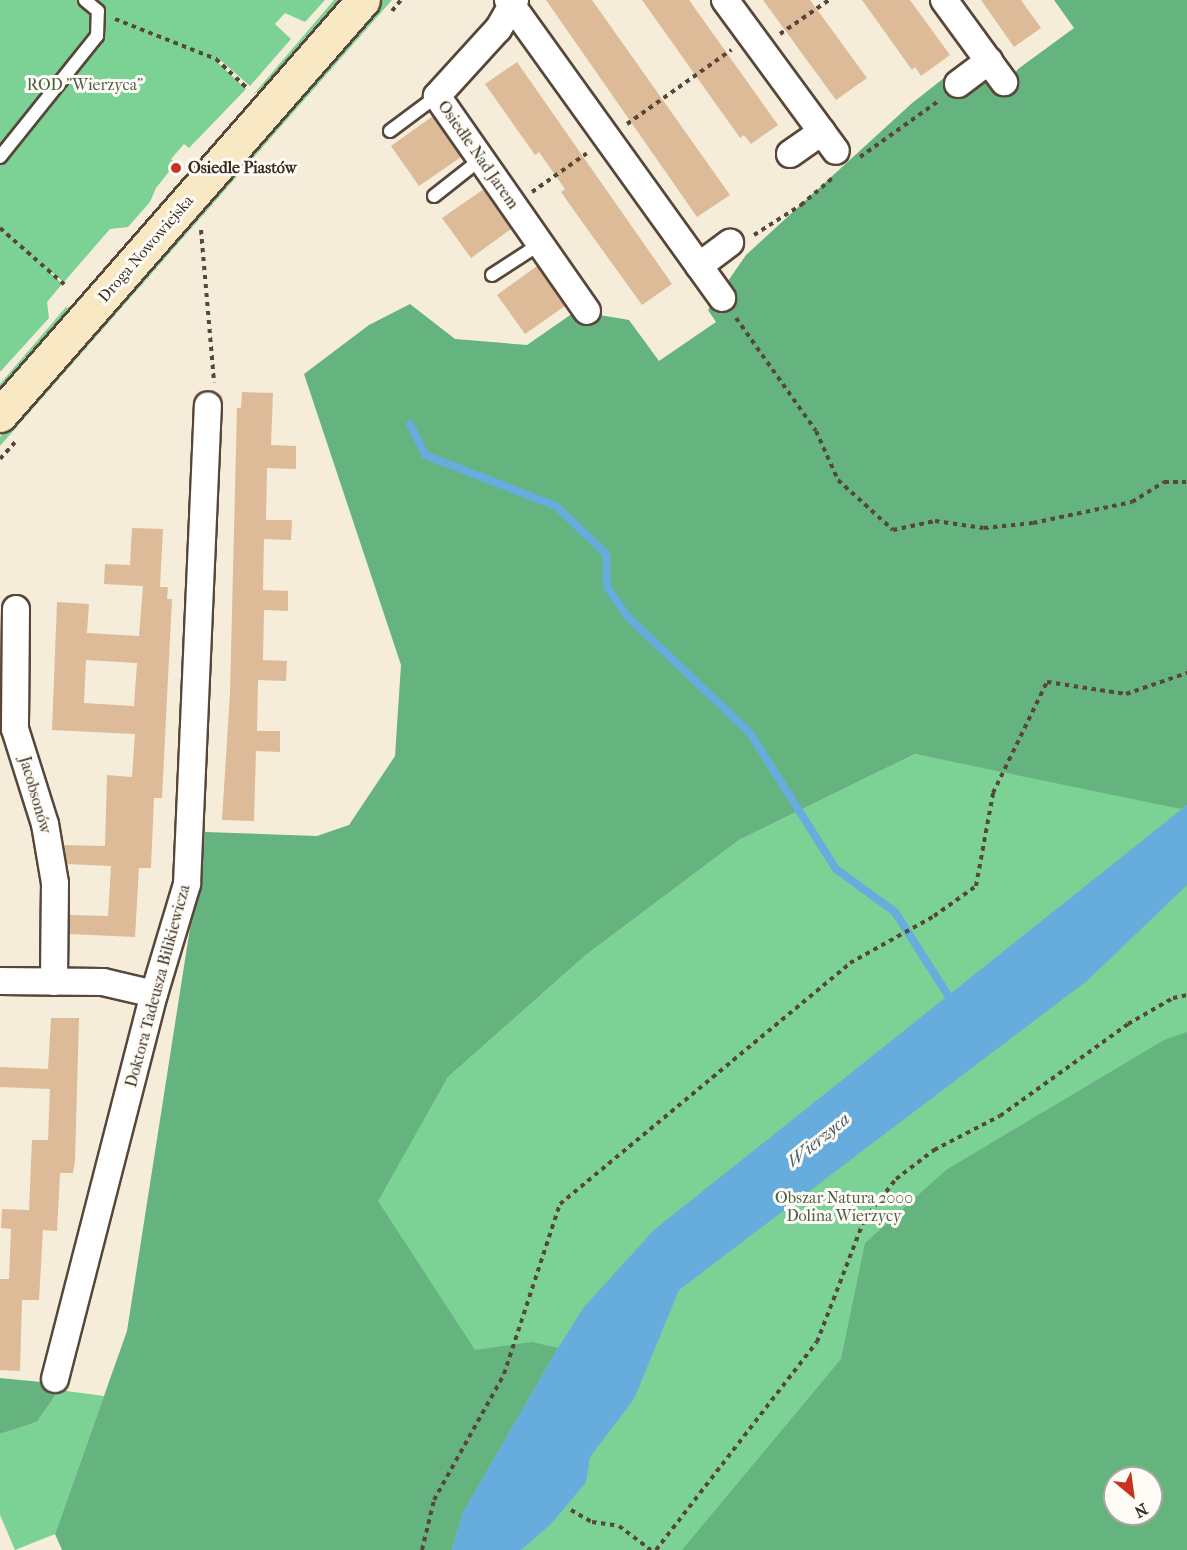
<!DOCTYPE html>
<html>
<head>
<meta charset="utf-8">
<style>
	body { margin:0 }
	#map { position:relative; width:1187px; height:1550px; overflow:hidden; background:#f5edd9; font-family:"IM FELL French Canon",serif }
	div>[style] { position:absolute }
	.green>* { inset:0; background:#7cd195 }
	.forest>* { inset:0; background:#65b37e }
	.water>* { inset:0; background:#66addd }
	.stream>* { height:8px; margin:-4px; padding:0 4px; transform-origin:4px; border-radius:4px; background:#66addd }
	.building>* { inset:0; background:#ddbb98 }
	.path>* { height:4px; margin-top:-2px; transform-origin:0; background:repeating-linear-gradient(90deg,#57473a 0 4.5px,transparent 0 9px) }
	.roads { filter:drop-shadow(2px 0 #57473a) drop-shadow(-2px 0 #57473a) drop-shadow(0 2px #57473a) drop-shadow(0 -2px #57473a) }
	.lane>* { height:12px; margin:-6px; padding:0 6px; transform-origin:6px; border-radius:6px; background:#fff }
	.street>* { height:26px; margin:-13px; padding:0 13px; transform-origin:13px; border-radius:13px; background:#fff }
	.secondary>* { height:33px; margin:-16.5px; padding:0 16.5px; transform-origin:16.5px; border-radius:16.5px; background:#f8e8c3 }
	.dots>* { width:16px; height:16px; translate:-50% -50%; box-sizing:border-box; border:3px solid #fdfcf7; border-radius:50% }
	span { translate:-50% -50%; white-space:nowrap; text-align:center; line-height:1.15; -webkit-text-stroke:6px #fdfcf7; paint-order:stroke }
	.park-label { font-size:16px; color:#4e5c42 }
	.street-label { font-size:16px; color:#3b2a1e }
	.poi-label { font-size:16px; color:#3b2a1e; font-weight:700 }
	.left { translate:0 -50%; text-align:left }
	.water-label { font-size:18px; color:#4c5e6a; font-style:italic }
	.north { position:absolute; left:1103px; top:1466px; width:60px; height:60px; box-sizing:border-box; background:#fdfcf7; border:2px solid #afa8a0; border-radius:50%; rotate:151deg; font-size:16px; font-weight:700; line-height:24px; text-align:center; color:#3b2a1e }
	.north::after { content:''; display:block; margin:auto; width:21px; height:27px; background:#c8321e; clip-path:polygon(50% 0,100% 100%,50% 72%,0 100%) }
</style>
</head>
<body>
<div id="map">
	<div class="green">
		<div style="clip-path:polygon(0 0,325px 0,305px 22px,285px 13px,275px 24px,291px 39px,250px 86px,218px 58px,215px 60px,246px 89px,189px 148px,184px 144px,171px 159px,176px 163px,156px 188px,150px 202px,128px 227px,110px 229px,64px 282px,45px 267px,62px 284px,47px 302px,49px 318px,0 372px)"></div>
		<div style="clip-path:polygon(334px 0,345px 0,293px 60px,253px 95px)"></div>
		<div style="clip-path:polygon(382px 0,392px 0,0 446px,0 437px)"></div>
		<div style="clip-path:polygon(66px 307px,72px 312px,0 395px,0 384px)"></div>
		<div style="clip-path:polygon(evenodd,1187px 682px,1187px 1550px,203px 1550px,363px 1206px,407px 1148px,448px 1077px,586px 955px,739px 840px,915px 754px,951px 761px,1187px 682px,1115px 1478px,1151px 1478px,1151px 1514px,1115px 1514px,1115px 1478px)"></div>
		<div style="clip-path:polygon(59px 1390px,104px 1396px,55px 1534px,15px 1550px,0 1515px,0 1434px,37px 1422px)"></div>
	</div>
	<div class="forest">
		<div style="clip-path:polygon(1054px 0,1187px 0,1187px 805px,1181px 809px,915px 754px,739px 840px,586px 955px,448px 1077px,378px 1201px,475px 1350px,532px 1342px,558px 1348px,462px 1514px,452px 1550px,62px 1550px,55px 1534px,127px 1331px,205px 832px,317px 836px,349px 825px,395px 756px,401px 665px,304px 374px,369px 325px,410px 304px,455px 339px,527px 345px,576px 311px,629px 320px,659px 361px,716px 322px,708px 310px,746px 255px,911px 104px,963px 63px,1008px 82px,1018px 69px,1074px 28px)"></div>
		<div style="clip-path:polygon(evenodd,1187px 1032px,1187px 1550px,682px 1550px,841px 1359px,865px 1243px,946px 1170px,1164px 1040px,1187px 1032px,1115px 1478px,1151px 1478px,1151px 1514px,1115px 1514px,1115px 1478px)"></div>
		<div style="clip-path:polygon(0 1378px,41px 1382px,59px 1390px,37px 1422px,0 1434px)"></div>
	</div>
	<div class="water">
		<div style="clip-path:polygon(1187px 805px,1187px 885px,1088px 980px,679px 1290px,634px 1399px,590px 1457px,586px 1482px,552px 1523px,521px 1550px,452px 1550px,462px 1514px,558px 1348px,584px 1307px,654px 1230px)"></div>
	</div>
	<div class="stream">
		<div style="left:410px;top:424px;width:34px;rotate:64deg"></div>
		<div style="left:425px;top:455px;width:141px;rotate:21.3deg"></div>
		<div style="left:556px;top:506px;width:69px;rotate:43.8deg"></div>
		<div style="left:606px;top:554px;width:33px;rotate:88deg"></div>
		<div style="left:607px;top:587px;width:35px;rotate:55deg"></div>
		<div style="left:627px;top:616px;width:170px;rotate:43.6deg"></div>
		<div style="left:750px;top:733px;width:161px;rotate:57.7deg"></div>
		<div style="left:836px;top:869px;width:73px;rotate:36.1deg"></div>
		<div style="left:895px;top:912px;width:108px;rotate:57.5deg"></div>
	</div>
	<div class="building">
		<div style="clip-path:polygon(546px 0,592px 0,730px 195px,697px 217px)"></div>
		<div style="clip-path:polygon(642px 0,689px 0,778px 125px,751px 144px,744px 135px,740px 138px)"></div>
		<div style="clip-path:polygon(763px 0,810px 0,867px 78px,836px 100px)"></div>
		<div style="clip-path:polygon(862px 0,910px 0,950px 55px,921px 76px,915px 67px,912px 70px)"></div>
		<div style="clip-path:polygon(981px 0,1021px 0,1041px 28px,1014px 47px)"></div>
		<div style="clip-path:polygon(517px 62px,672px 284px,642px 305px,575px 212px,561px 192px,565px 189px,539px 152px,535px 155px,485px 84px)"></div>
		<div style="clip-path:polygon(433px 116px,461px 157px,419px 186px,391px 146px)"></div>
		<div style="clip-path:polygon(484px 189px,511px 229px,471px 258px,442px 218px)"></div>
		<div style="clip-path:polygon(537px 266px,565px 306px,525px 334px,497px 295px)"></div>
		<div style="clip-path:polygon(242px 392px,273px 393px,271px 445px,296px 446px,296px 469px,267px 468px,266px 520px,292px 520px,291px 540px,264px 539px,263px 590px,288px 591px,288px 611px,264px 610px,263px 660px,287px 661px,286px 681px,258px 680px,257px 731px,280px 731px,280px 752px,256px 751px,254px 821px,222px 820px,230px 693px,237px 408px,241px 408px)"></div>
		<div style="clip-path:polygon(evenodd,132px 528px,163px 529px,160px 587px,168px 587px,167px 599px,172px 599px,162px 798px,154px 798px,151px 868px,139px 868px,135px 937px,69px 934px,70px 915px,108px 916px,111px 866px,67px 864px,64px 845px,105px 846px,107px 775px,132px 777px,135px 734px,52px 730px,57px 602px,89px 604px,87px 633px,139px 636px,143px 586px,104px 584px,105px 564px,130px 565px,132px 528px,86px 660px,137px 663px,134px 706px,84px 703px,86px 660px)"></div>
		<div style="clip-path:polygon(51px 1018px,79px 1018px,75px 1161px,73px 1173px,60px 1173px,57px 1231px,43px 1230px,39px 1300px,22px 1300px,20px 1371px,0 1370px,0 1279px,9px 1279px,11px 1229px,1px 1228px,2px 1209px,29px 1210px,32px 1140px,48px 1140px,50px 1089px,0 1087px,0 1067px,48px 1069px)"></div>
	</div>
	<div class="path">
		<div style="left:392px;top:11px;width:14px;rotate:-51deg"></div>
		<div style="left:115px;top:19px;width:109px;rotate:21.6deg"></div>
		<div style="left:216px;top:59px;width:42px;rotate:43.1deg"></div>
		<div style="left:780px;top:34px;width:60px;rotate:-34.8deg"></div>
		<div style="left:627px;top:124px;width:128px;rotate:-35.4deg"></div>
		<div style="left:860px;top:157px;width:98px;rotate:-35.5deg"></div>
		<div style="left:532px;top:192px;width:67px;rotate:-35.3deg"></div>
		<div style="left:0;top:228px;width:88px;rotate:41.3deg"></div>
		<div style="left:201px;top:230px;width:153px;rotate:85.1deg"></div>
		<div style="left:754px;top:235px;width:56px;rotate:-32.6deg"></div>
		<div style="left:801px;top:205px;width:45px;rotate:-40.5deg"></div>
		<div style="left:736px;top:318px;width:138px;rotate:54.7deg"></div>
		<div style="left:816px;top:431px;width:54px;rotate:65.8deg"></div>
		<div style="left:838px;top:480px;width:74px;rotate:42.3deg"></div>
		<div style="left:893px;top:530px;width:43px;rotate:-12.1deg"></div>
		<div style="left:935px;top:521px;width:49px;rotate:8.1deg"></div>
		<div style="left:984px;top:528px;width:49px;rotate:-5.8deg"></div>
		<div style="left:1033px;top:523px;width:101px;rotate:-12deg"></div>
		<div style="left:1132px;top:502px;width:38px;rotate:-32deg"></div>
		<div style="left:1164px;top:482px;width:23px"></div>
		<div style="left:0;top:459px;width:24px;rotate:-48deg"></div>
		<div style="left:571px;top:1510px;width:24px;rotate:30deg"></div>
		<div style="left:592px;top:1522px;width:27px;rotate:8deg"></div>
		<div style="left:619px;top:1526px;width:40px;rotate:37deg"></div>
		<div style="left:422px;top:1550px;width:51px;rotate:-76.5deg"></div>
		<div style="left:434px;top:1500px;width:144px;rotate:-60.9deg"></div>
		<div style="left:504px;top:1374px;width:179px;rotate:-71.8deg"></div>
		<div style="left:560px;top:1204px;width:377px;rotate:-39.7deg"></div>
		<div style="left:850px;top:963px;width:96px;rotate:-29.2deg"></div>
		<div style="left:934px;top:916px;width:52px;rotate:-35.5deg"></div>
		<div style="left:976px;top:886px;width:95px;rotate:-79.6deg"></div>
		<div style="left:993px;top:793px;width:123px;rotate:-64.1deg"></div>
		<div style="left:1047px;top:682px;width:80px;rotate:8.6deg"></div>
		<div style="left:1126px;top:694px;width:65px;rotate:-19deg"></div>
		<div style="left:656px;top:1550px;width:263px;rotate:-52.3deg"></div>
		<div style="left:817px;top:1342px;width:131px;rotate:-68.9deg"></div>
		<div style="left:864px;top:1220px;width:52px;rotate:-52deg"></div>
		<div style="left:896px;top:1179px;width:48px;rotate:-37.3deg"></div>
		<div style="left:934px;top:1150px;width:74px;rotate:-27.3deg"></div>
		<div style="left:1000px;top:1116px;width:158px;rotate:-35.7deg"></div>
		<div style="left:1128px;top:1024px;width:52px;rotate:-30deg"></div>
		<div style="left:1173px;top:998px;width:14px;rotate:-12deg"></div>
	</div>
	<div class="roads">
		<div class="lane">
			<div style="left:390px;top:131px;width:59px;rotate:-36.7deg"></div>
			<div style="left:0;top:157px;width:155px;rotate:-51.3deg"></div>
			<div style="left:97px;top:36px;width:25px;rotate:-88deg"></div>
			<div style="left:98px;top:11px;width:17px;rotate:-140deg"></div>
			<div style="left:434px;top:196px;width:60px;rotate:-38.2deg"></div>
			<div style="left:492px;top:275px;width:57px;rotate:-32.9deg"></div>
		</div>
		<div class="street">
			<div style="left:508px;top:0;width:367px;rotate:54.3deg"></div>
			<div style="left:515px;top:0;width:34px;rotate:120deg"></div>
			<div style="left:498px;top:29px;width:91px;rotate:132.3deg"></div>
			<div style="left:437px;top:96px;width:262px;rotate:55.1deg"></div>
			<div style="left:725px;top:0;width:187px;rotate:53.7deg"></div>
			<div style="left:944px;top:0;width:102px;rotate:53.8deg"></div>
			<div style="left:958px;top:84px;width:39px;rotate:-37deg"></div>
			<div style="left:790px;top:154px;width:39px;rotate:-35deg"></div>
			<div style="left:699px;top:266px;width:39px;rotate:-37deg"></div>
			<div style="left:16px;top:609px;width:120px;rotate:90.5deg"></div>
			<div style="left:15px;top:729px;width:100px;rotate:72.5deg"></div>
			<div style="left:45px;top:824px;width:60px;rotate:80.4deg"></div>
			<div style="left:55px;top:883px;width:99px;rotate:90.6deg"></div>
			<div style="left:0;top:981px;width:103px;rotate:0.6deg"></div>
			<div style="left:103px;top:982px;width:52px;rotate:13.2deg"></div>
			<div style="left:55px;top:1379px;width:398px;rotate:-75.6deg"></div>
			<div style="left:154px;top:994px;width:115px;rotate:-73.3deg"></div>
			<div style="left:187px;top:884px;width:479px;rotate:-87.5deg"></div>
		</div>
		<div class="secondary">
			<div style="left:0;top:415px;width:551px;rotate:-48.82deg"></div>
		</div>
	</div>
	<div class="dots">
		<div style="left:176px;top:168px;background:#c8321e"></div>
	</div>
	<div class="park-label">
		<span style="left:85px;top:85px">ROD "Wierzyca"</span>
		<span style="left:844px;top:1207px">Obszar Natura 2000<br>Dolina Wierzycy</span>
	</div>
	<div class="street-label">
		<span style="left:478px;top:155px;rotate:55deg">Osiedle Nad Jarem</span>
		<span style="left:146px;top:249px;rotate:-49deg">Droga Nowowiejska</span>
		<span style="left:35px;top:795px;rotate:74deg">Jacobsonów</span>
		<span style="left:158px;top:986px;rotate:-75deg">Doktora Tadeusza Bilikiewicza</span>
	</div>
	<div class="poi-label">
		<span class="left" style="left:188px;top:168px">Osiedle Piastów</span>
	</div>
	<div class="water-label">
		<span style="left:819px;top:1141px;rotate:-39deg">Wierzyca</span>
	</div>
	<div class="north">N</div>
</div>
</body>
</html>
